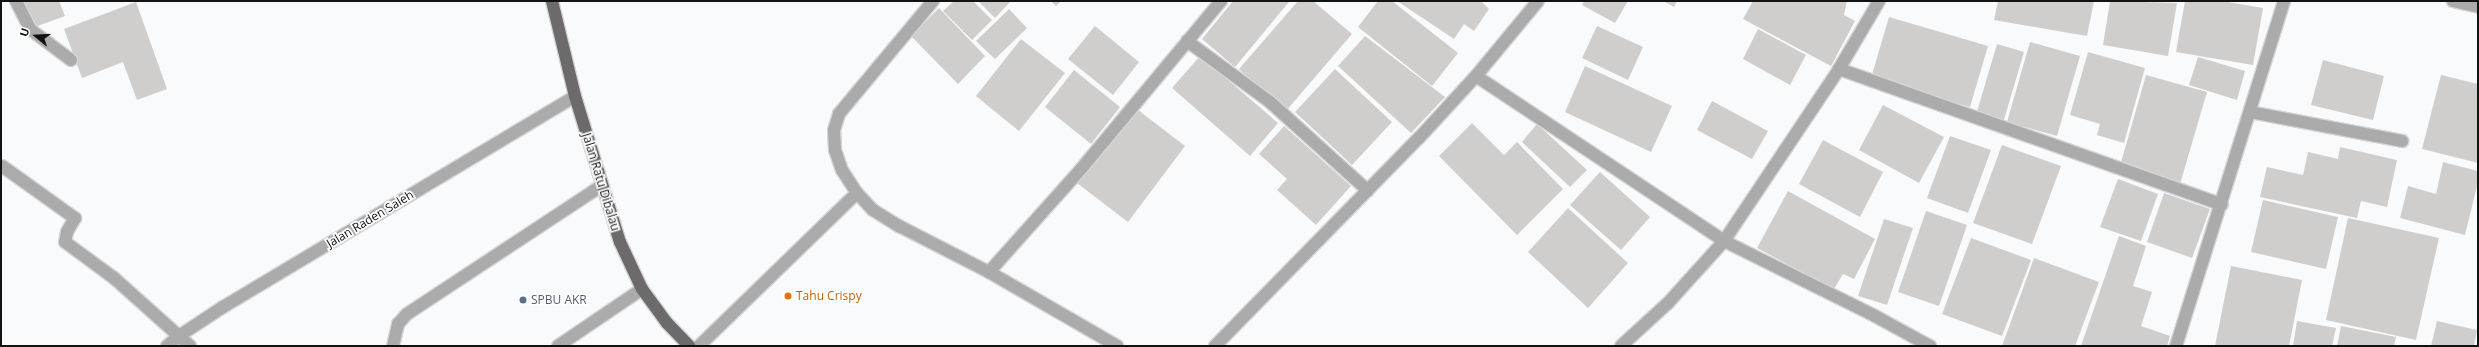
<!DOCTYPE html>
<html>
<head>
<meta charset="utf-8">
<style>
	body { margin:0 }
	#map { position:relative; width:2479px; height:347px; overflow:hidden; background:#f9fafc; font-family:"Open Sans",sans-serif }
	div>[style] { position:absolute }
	.building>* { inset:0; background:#d0cecd }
	.roads { filter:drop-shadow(1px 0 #d4d5d7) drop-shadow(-1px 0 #d4d5d7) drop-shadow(0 1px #d4d5d7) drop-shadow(0 -1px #d4d5d7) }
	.minor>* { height:12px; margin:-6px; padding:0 6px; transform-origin:6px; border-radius:6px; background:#acabab }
	.major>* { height:12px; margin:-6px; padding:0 6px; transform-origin:6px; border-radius:6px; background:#6c6a6a }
	.dots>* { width:11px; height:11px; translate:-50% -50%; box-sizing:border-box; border:2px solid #fff; border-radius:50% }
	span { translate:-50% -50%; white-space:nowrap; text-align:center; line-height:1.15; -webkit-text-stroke:3.5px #fff; paint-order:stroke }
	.street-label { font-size:12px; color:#121213 }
	.food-label { font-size:12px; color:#c56008 }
	.left { translate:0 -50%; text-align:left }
	.service-label { font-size:12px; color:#4e5e75 }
	.frame { position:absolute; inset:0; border:2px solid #121213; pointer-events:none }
	.north { position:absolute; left:16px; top:16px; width:40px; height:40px; -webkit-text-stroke:3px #fff; paint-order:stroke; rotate:288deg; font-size:11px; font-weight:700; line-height:16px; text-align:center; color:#121213 }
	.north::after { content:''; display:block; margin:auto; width:14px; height:18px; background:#121213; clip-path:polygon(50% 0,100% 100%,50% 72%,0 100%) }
</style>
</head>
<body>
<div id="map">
	<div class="building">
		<div style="clip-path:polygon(22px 1px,59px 1px,65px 16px,32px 28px)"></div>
		<div style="clip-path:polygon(954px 1px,973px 1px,992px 20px,972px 40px,943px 11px)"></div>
		<div style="clip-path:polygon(978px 1px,1011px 1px,995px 18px)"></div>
		<div style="clip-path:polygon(1051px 1px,1061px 1px,1056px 6px)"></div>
		<div style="clip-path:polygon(1233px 1px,1289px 2px,1235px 67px,1202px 39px)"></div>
		<div style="clip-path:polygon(1298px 1px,1313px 1px,1352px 34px,1286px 111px,1239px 69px)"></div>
		<div style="clip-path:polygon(1378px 1px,1392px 1px,1458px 53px,1432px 86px,1358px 27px)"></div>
		<div style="clip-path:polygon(1397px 1px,1481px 1px,1489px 9px,1474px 31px,1464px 24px,1454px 39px)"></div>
		<div style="clip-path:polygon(1584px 1px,1628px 1px,1615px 23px,1582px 5px)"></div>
		<div style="clip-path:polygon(1663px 1px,1677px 1px,1674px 7px)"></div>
		<div style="clip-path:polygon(1753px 1px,1847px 1px,1844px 15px,1855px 21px,1831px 66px,1743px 19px)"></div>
		<div style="clip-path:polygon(1998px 1px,2094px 1px,2087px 36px,1994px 20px)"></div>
		<div style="clip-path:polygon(2110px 1px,2177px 3px,2168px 56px,2103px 45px)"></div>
		<div style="clip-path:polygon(2185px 1px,2222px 1px,2263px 8px,2253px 65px,2176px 52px)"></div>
		<div style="clip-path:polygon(136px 2px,167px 89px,137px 100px,123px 62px,82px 78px,64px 29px)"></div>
		<div style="clip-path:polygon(939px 8px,985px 56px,958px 84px,911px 36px)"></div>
		<div style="clip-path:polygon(1009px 9px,1027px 28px,995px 59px,976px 41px)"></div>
		<div style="clip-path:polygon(1889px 17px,1988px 46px,1970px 107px,1871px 78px)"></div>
		<div style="clip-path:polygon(1095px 26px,1139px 62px,1113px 95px,1068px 59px)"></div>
		<div style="clip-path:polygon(1597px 26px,1643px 47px,1628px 80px,1582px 58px)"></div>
		<div style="clip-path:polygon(1758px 29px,1806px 55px,1790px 85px,1743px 59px)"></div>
		<div style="clip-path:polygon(1365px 36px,1445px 97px,1411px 133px,1338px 66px)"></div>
		<div style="clip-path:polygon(1021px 39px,1065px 73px,1019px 131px,976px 96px)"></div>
		<div style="clip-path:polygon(2030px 42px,2080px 56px,2057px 136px,2007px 122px)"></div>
		<div style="clip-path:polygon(1997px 44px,2024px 52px,2003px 123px,1976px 115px)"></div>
		<div style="clip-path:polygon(2088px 52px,2145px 68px,2124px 143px,2097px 135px,2100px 124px,2070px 115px)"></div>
		<div style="clip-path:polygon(1200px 56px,1278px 123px,1250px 156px,1172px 88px)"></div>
		<div style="clip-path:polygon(2198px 57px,2245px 71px,2237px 100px,2189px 85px)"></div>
		<div style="clip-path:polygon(2323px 60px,2384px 76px,2373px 120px,2311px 105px)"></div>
		<div style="clip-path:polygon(1585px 66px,1672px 106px,1651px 152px,1565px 112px)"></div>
		<div style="clip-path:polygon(1335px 69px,1392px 122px,1352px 165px,1295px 112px)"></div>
		<div style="clip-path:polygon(1074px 70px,1120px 107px,1091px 144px,1045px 107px)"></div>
		<div style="clip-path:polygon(2146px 75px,2207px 92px,2180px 184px,2120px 166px)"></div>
		<div style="clip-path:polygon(2441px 75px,2478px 84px,2478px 163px,2422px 149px)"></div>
		<div style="clip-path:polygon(1712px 101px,1768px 131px,1752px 159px,1697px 130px)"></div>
		<div style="clip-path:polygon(1883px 105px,1944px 137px,1919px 183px,1859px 150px)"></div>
		<div style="clip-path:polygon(1134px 107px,1185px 146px,1128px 222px,1077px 183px)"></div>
		<div style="clip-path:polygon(1472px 123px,1504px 155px,1517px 142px,1563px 189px,1517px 235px,1439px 156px)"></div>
		<div style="clip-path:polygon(1537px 124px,1587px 170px,1570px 187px,1522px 142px)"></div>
		<div style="clip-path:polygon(1284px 126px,1351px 186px,1316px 225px,1277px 190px,1287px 179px,1259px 154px)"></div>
		<div style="clip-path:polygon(1950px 136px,1991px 150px,1968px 213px,1927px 198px)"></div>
		<div style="clip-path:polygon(1823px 140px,1883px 172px,1860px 217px,1799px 184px)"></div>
		<div style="clip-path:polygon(2002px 145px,2061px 166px,2032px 244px,1973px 223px)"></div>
		<div style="clip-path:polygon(2340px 147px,2397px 160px,2387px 207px,2361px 201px,2357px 218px,2260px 197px,2267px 167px,2303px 175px,2308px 152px,2338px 159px)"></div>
		<div style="clip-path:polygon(2443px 162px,2478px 171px,2478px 182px,2465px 235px,2400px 218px,2408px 186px,2436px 194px)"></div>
		<div style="clip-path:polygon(1600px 172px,1650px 217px,1621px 250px,1570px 205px)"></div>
		<div style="clip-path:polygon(2118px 179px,2158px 194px,2141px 241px,2100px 227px)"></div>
		<div style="clip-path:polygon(1788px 191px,1875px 239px,1854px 279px,1843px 274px,1834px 289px,1757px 248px)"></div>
		<div style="clip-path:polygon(2164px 193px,2210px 209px,2192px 258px,2147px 242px)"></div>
		<div style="clip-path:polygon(2263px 200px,2338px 217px,2326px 269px,2251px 252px)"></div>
		<div style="clip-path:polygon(1568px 208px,1628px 263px,1588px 308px,1528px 252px)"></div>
		<div style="clip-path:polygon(1926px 211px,1967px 225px,1939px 306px,1898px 292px)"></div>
		<div style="clip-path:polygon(2348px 218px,2439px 238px,2416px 340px,2326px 320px)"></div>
		<div style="clip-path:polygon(1884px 219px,1913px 228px,1887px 305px,1858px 296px)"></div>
		<div style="clip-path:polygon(2119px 236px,2146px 246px,2133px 286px,2152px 292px,2141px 326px,2170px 336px,2167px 346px,2081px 346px)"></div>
		<div style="clip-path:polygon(1971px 238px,2031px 260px,2002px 336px,1942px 314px)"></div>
		<div style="clip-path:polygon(2034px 258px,2099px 282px,2075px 346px,2002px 346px)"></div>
		<div style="clip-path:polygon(2231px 266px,2302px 280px,2289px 346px,2215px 346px)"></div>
		<div style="clip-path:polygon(2297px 321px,2336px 328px,2332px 346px,2293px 346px)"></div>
		<div style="clip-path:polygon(2437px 321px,2477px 330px,2474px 346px,2431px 346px)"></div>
		<div style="clip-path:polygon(2341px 326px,2396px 337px,2394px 346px,2337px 346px)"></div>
	</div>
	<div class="roads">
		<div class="minor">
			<div style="left:16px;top:1px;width:33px;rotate:63deg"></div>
			<div style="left:31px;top:30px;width:50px;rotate:36.9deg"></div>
			<div style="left:933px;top:1px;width:147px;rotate:129.8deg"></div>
			<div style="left:839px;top:114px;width:17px;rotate:107deg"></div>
			<div style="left:834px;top:130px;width:20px;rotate:87deg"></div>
			<div style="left:835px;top:150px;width:21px;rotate:71deg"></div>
			<div style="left:842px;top:170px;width:27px;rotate:57deg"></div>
			<div style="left:857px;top:193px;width:23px;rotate:47deg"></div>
			<div style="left:873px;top:210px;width:31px;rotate:32deg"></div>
			<div style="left:899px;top:226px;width:101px;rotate:27.1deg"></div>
			<div style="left:989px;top:272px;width:148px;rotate:30deg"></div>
			<div style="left:2453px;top:1px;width:26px;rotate:13deg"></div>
			<div style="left:1187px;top:41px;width:103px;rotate:36.3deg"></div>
			<div style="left:1270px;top:102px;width:132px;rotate:42.2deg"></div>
			<div style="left:1839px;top:69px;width:406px;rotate:19.5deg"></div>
			<div style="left:1476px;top:76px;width:298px;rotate:33.6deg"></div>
			<div style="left:1724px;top:241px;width:169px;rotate:26.4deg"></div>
			<div style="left:1875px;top:316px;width:63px;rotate:28.6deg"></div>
			<div style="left:2250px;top:112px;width:155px;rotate:10.8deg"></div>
			<div style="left:2px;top:166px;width:90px;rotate:35.5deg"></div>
			<div style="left:75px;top:218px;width:16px;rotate:120deg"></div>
			<div style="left:67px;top:232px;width:10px;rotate:101deg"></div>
			<div style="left:65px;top:242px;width:61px;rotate:36.3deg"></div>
			<div style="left:114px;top:278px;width:102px;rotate:41.8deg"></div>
			<div style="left:989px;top:272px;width:138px;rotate:-48.2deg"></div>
			<div style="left:1081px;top:169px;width:219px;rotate:-50.2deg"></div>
			<div style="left:167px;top:346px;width:16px;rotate:-40deg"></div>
			<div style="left:179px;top:336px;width:53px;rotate:-33.4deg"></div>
			<div style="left:223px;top:307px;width:410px;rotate:-30.9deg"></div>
			<div style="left:393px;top:346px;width:23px;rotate:-77deg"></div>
			<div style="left:398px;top:324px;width:13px;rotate:-48deg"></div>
			<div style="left:407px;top:314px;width:232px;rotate:-33.4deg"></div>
			<div style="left:558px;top:346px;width:102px;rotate:-34.2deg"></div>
			<div style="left:699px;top:346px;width:220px;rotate:-44.1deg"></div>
			<div style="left:1215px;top:346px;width:291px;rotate:-45.6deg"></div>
			<div style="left:1419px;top:138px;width:84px;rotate:-47.4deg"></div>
			<div style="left:1476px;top:76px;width:97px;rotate:-50.4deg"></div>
			<div style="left:1621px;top:346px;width:64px;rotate:-42.5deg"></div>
			<div style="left:1668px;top:303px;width:84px;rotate:-47.9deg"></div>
			<div style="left:1724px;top:241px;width:207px;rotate:-56.2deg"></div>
			<div style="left:1839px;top:69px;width:79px;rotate:-59.5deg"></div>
			<div style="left:2176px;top:346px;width:362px;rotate:-72.6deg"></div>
		</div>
		<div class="major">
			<div style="left:552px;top:1px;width:98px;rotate:76.4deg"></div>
			<div style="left:575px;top:96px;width:153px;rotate:72.9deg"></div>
			<div style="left:620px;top:242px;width:52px;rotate:64.9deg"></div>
			<div style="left:642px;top:289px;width:42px;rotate:53.7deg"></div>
			<div style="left:667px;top:323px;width:32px;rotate:46deg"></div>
		</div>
	</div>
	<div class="dots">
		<div style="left:788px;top:296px;background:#e8710a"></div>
		<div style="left:523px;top:300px;background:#5c6f8a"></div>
	</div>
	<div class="street-label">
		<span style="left:601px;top:182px;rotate:73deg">Jalan Ratu Dibalau</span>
		<span style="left:370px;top:219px;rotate:-31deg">Jalan Raden Saleh</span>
	</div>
	<div class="food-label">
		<span class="left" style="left:796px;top:296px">Tahu Crispy</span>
	</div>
	<div class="service-label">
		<span class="left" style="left:531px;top:300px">SPBU AKR</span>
	</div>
	<div class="frame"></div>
	<div class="north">U</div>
</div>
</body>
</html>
